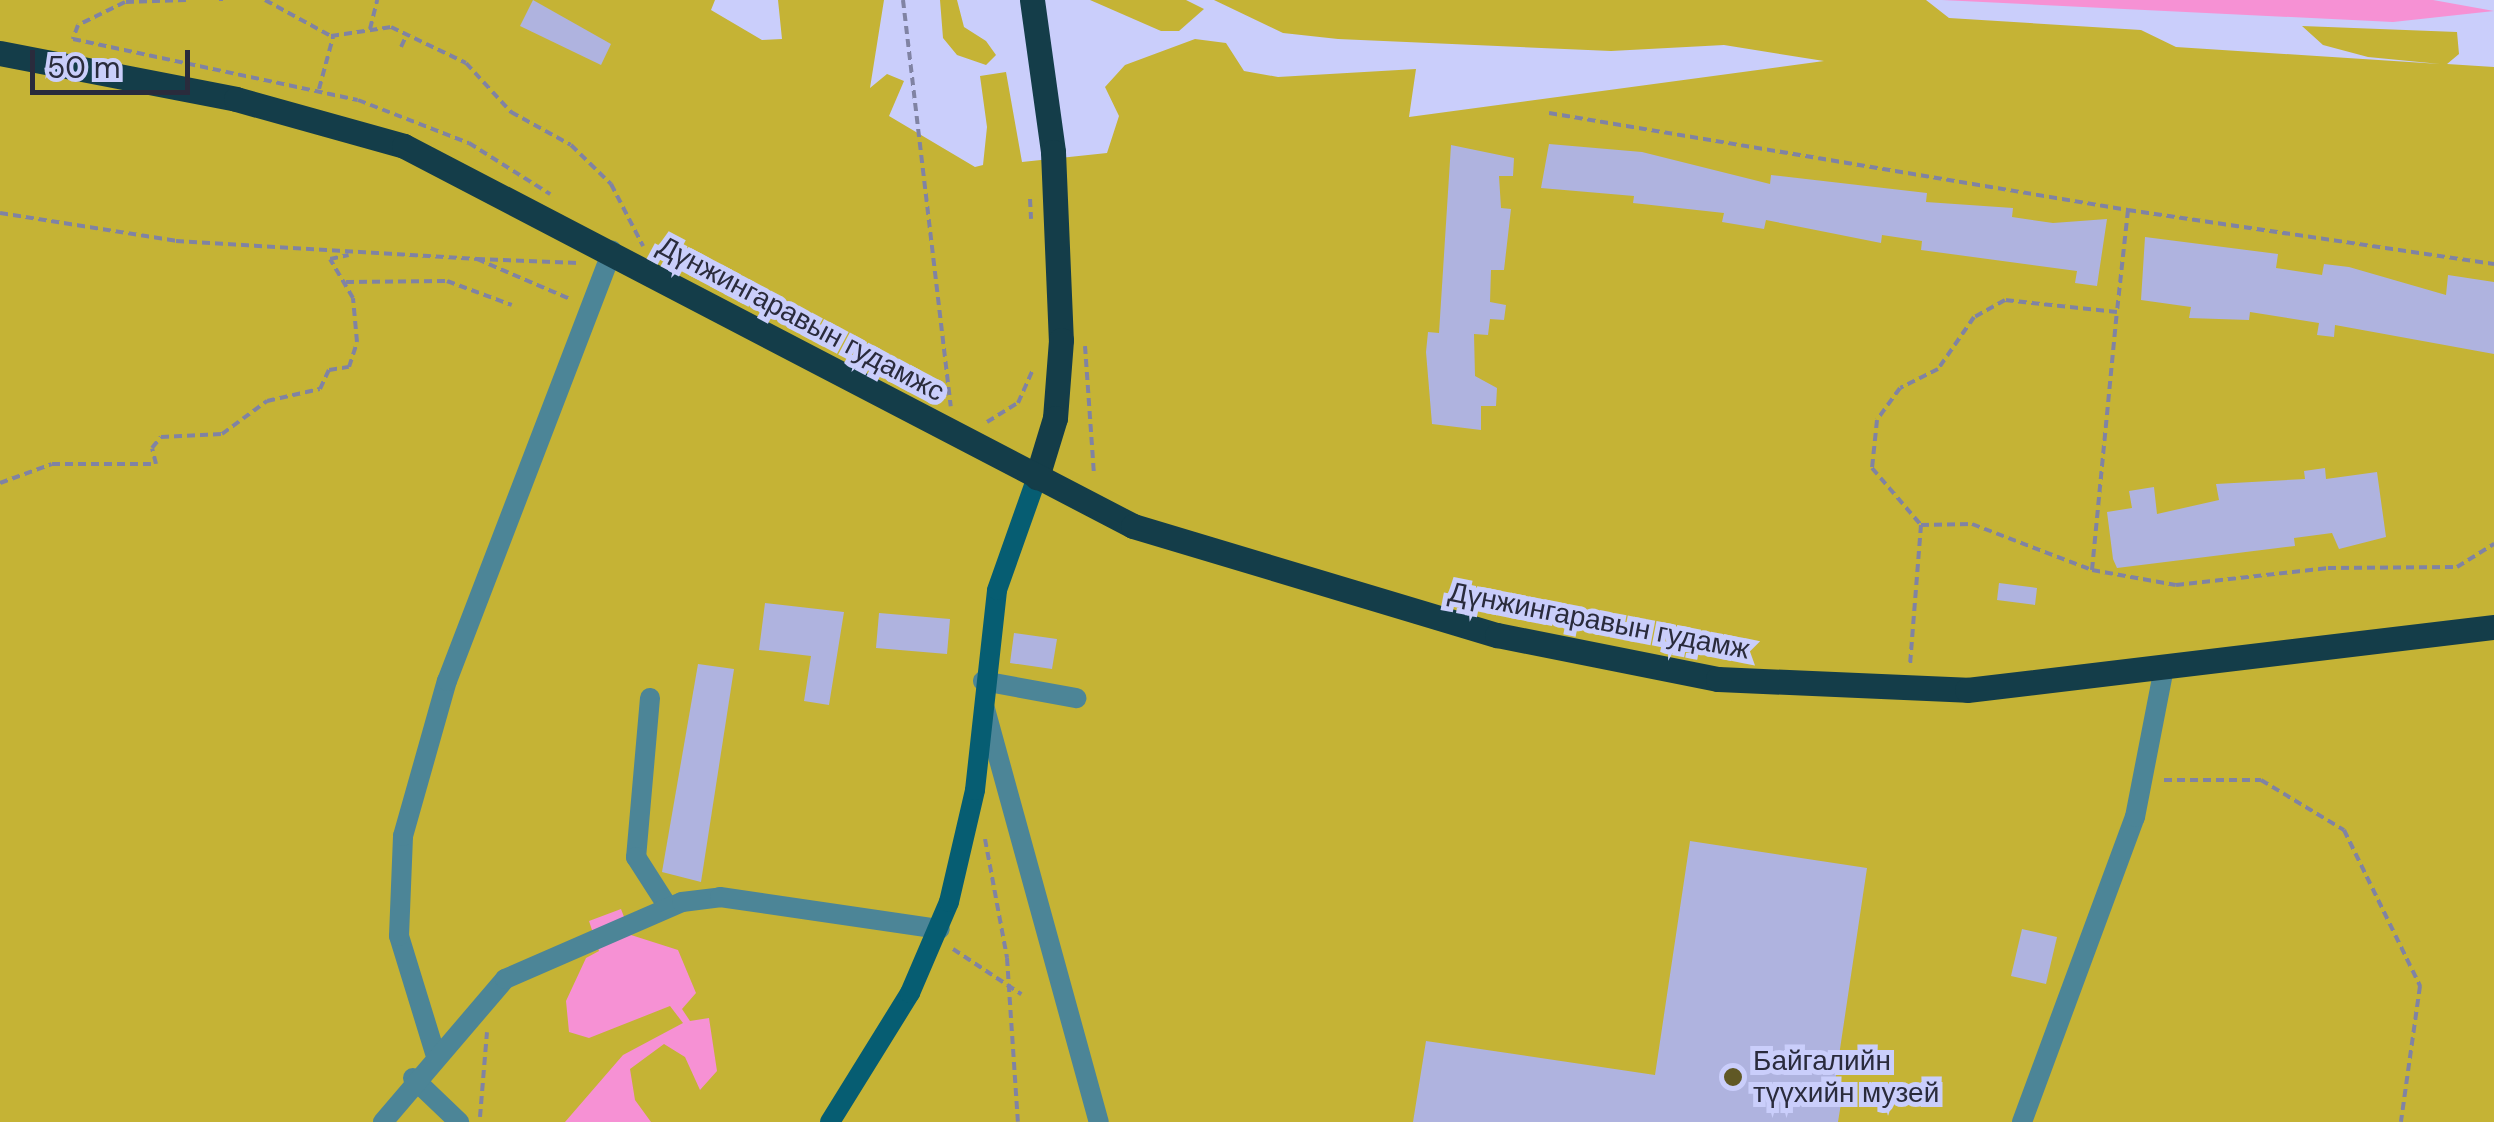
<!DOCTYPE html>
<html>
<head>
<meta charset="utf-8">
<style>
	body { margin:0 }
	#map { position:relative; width:2494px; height:1122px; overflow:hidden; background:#cacefb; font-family:"DM Sans",sans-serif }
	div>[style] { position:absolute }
	.green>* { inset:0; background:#c5b335 }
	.water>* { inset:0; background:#f691d4 }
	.building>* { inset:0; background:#afb3df }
	.path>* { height:4px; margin-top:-2px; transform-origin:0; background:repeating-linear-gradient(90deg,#8083a3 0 8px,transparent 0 13px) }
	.street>* { height:20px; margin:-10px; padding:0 10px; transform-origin:10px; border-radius:10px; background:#4c8597 }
	.secondary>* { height:20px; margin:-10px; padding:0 10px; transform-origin:10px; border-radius:10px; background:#065d72 }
	.primary>* { height:25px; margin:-12.5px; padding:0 12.5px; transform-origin:12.5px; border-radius:12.5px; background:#143d49 }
	.dots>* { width:28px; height:28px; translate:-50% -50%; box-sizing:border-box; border:5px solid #cacefb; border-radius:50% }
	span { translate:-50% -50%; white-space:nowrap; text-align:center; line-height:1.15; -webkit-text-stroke:10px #cacefb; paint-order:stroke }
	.street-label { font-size:28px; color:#2a2b3c }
	.poi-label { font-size:28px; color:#2a2b3c }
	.left { translate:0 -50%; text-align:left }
	.scale { position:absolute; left:30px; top:50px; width:160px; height:45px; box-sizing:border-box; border:5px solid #2a2b3c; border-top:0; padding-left:12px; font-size:30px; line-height:35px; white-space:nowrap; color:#2a2b3c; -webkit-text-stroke:8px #cacefb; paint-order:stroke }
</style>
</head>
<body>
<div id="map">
	<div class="green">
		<div style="clip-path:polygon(0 0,715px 0,711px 10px,762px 40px,782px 39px,778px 0,884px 0,870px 88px,887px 74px,904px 81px,889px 116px,975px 167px,983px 165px,987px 127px,980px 76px,1006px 72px,1022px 162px,1107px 153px,1119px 116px,1105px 87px,1125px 65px,1195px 39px,1226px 43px,1244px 71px,1278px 77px,1416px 69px,1409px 117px,1824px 61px,1724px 45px,1611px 51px,1338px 39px,1283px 33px,1214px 0,1926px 0,1949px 18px,2141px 30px,2176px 47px,2440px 64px,2368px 57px,2323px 45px,2302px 26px,2457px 32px,2459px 54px,2447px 64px,2494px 67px,2494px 1122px,0 1122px)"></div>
		<div style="clip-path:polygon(940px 0,957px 0,964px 27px,986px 41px,996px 55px,986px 65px,957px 55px,943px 38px)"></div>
		<div style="clip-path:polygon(1090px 0,1186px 0,1204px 9px,1179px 31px,1161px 31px)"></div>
	</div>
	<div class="water">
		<div style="clip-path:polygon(1942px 0,2433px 0,2494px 11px,2393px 22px)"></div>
		<div style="clip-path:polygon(621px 909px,631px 935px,678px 950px,696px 993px,682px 1009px,690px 1021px,709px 1018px,717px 1071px,700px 1090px,685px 1057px,664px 1044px,630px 1069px,635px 1100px,651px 1122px,565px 1122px,623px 1055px,683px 1023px,670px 1006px,589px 1038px,569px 1032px,566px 1001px,586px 958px,599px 951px,589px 921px)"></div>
	</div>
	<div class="building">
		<div style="clip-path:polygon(533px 0,611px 44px,601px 65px,520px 26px)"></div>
		<div style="clip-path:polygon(1549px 144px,1642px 152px,1770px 184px,1771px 175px,1927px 193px,1926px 202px,2013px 208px,2012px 217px,2053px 223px,2107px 219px,2097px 286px,2075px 283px,2077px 271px,1921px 250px,1922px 241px,1882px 235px,1881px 243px,1766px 220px,1764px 229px,1722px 222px,1724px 213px,1633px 203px,1634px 196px,1541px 188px)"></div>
		<div style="clip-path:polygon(1451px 145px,1514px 158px,1513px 176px,1499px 176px,1501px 208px,1511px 209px,1504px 270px,1491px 270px,1490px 302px,1506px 305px,1504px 320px,1490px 319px,1488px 335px,1474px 334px,1475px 376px,1497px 388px,1496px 406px,1481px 406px,1481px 430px,1432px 424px,1426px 352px,1428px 332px,1439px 333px)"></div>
		<div style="clip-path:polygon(2145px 237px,2278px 254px,2276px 268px,2322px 275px,2324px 264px,2349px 267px,2446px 295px,2448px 275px,2494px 282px,2494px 354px,2335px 325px,2334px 337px,2317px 335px,2319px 323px,2250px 312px,2249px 320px,2189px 318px,2191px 307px,2141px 300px)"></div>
		<div style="clip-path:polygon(2325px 468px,2326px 479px,2377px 472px,2386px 537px,2339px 549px,2332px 533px,2294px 538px,2295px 546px,2117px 568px,2113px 559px,2107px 512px,2132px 508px,2129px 491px,2154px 487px,2157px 514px,2219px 500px,2216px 484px,2305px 479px,2304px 471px)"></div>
		<div style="clip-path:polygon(1999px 583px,2037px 588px,2035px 605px,1997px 600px)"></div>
		<div style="clip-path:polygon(765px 603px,844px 612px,829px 705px,804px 701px,811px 656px,759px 650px)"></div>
		<div style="clip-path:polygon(879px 613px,950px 619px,947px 654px,876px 648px)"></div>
		<div style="clip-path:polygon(1014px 633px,1057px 639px,1052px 669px,1010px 663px)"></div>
		<div style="clip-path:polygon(698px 664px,734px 669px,701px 882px,662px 872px)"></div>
		<div style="clip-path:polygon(1690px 841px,1867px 868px,1833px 1096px,1842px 1097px,1838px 1122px,1413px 1122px,1426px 1041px,1655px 1075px)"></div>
		<div style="clip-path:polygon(2022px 929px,2057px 937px,2046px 984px,2011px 976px)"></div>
	</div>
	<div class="path">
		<div style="left:186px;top:0;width:61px;rotate:178.1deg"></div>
		<div style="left:125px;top:2px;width:52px;rotate:153.9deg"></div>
		<div style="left:78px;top:25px;width:15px;rotate:110deg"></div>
		<div style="left:73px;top:39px;width:291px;rotate:12.1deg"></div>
		<div style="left:358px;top:100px;width:119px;rotate:21.2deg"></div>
		<div style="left:469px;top:143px;width:96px;rotate:32.2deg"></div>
		<div style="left:265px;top:0;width:75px;rotate:28.6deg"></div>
		<div style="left:331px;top:36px;width:61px;rotate:-8.5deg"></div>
		<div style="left:391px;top:27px;width:83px;rotate:25.6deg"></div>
		<div style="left:466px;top:63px;width:67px;rotate:47.4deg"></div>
		<div style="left:511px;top:112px;width:68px;rotate:28.8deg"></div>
		<div style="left:571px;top:145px;width:56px;rotate:44.3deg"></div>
		<div style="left:611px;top:184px;width:70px;rotate:62.7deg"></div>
		<div style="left:903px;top:0;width:409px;rotate:83.3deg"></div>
		<div style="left:221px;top:1px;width:1px;rotate:-90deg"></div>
		<div style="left:370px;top:29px;width:30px;rotate:-76deg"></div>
		<div style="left:401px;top:47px;width:14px;rotate:-65deg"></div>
		<div style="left:319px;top:89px;width:54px;rotate:-74.9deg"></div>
		<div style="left:1549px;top:113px;width:587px;rotate:9.51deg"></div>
		<div style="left:2128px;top:210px;width:103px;rotate:96.2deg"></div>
		<div style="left:2117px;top:312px;width:113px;rotate:-173.9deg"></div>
		<div style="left:2005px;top:300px;width:35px;rotate:151deg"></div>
		<div style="left:1974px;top:317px;width:63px;rotate:124.7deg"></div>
		<div style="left:1938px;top:369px;width:42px;rotate:153.4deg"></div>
		<div style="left:1900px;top:388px;width:39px;rotate:126deg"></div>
		<div style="left:1877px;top:420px;width:48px;rotate:95.9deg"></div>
		<div style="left:1872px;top:468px;width:75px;rotate:49.3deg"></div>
		<div style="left:1921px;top:525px;width:140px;rotate:94.5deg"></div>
		<div style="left:1030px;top:199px;width:20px;rotate:87deg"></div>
		<div style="left:2128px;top:210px;width:370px;rotate:8.4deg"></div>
		<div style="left:0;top:213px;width:178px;rotate:9deg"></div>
		<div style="left:176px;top:241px;width:302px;rotate:3.4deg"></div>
		<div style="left:477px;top:259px;width:101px;rotate:23.3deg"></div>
		<div style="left:477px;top:259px;width:102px;rotate:2.2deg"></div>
		<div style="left:346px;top:282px;width:101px;rotate:-0.6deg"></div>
		<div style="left:447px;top:281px;width:69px;rotate:20.3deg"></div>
		<div style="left:1085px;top:346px;width:130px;rotate:86deg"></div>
		<div style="left:987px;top:422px;width:36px;rotate:-32deg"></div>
		<div style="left:1018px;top:403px;width:37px;rotate:-66deg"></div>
		<div style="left:0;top:483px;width:55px;rotate:-20.1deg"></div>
		<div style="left:52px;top:464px;width:104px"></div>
		<div style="left:156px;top:464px;width:16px;rotate:-104deg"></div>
		<div style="left:152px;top:448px;width:14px;rotate:-51deg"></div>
		<div style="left:161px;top:437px;width:61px;rotate:-2.8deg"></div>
		<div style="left:222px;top:434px;width:56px;rotate:-36.3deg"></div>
		<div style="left:267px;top:401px;width:54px;rotate:-12.8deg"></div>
		<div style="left:320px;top:389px;width:21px;rotate:-65deg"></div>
		<div style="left:329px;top:370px;width:20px;rotate:-9deg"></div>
		<div style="left:349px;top:367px;width:26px;rotate:-72deg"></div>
		<div style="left:357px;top:342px;width:44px;rotate:-95.2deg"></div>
		<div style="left:353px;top:298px;width:45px;rotate:-120.5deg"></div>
		<div style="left:330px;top:259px;width:19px;rotate:-12deg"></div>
		<div style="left:1921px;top:525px;width:51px;rotate:-1.1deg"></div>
		<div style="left:1972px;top:524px;width:129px;rotate:21deg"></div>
		<div style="left:2092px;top:570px;width:259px;rotate:-84.5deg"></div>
		<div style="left:2092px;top:570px;width:85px;rotate:10.1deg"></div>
		<div style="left:2176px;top:585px;width:153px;rotate:-6.4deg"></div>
		<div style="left:2328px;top:568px;width:129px;rotate:-0.4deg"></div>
		<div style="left:2457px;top:567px;width:44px;rotate:-31.9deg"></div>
		<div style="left:2164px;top:780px;width:97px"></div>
		<div style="left:2261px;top:780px;width:97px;rotate:31.1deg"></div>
		<div style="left:2344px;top:830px;width:174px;rotate:64deg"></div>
		<div style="left:2420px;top:986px;width:137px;rotate:98deg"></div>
		<div style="left:985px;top:839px;width:121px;rotate:79.5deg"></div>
		<div style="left:1007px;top:958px;width:164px;rotate:86.2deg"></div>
		<div style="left:953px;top:949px;width:82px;rotate:33.5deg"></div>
		<div style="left:480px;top:1117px;width:85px;rotate:-85.3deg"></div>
	</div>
	<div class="street">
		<div style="left:983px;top:681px;width:95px;rotate:10.4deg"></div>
		<div style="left:650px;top:698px;width:160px;rotate:95deg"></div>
		<div style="left:636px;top:857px;width:59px;rotate:57.4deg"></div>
		<div style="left:985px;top:709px;width:428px;rotate:74.6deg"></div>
		<div style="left:435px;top:1053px;width:122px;rotate:-107.1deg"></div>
		<div style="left:399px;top:936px;width:100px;rotate:-87.7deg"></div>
		<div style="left:403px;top:836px;width:161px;rotate:-74.2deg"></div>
		<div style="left:447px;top:681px;width:461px;rotate:-69deg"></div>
		<div style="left:413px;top:1078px;width:64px;rotate:43.7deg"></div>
		<div style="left:383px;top:1122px;width:188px;rotate:-49.5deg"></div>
		<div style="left:505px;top:979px;width:193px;rotate:-23.5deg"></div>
		<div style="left:682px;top:902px;width:38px;rotate:-7deg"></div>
		<div style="left:720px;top:897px;width:222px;rotate:8.3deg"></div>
		<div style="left:2022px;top:1122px;width:325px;rotate:-69.7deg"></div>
		<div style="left:2135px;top:817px;width:152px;rotate:-79deg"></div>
	</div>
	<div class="secondary">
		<div style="left:830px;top:1122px;width:152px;rotate:-58.2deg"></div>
		<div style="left:910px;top:993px;width:99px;rotate:-66.8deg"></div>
		<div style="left:949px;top:902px;width:115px;rotate:-76.9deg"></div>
		<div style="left:975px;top:790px;width:201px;rotate:-83.7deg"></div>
		<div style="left:997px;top:590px;width:120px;rotate:-70.5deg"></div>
	</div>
	<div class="primary">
		<div style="left:1032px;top:0;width:153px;rotate:82.1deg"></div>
		<div style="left:1053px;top:152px;width:188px;rotate:87.6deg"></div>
		<div style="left:1061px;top:340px;width:78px;rotate:94.4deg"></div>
		<div style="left:1055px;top:418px;width:62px;rotate:107deg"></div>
		<div style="left:0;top:53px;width:240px;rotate:11deg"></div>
		<div style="left:236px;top:99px;width:174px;rotate:15.6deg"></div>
		<div style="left:404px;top:146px;width:822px;rotate:27.53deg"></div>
		<div style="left:1133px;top:526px;width:380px;rotate:16.7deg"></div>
		<div style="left:1497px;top:635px;width:225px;rotate:11.3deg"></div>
		<div style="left:1718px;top:679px;width:249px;rotate:2.5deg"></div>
		<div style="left:1967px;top:690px;width:531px;rotate:-6.82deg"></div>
	</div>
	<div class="dots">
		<div style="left:1733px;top:1077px;background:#605825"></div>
	</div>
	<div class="street-label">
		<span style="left:801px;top:319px;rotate:28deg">Дүнжингаравын гудамжс</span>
		<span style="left:1599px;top:621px;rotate:11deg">Дүнжингаравын гудамж</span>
	</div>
	<div class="poi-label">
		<span class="left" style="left:1753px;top:1077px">Байгалийн<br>түүхийн музей</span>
	</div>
	<div class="scale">50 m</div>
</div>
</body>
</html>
